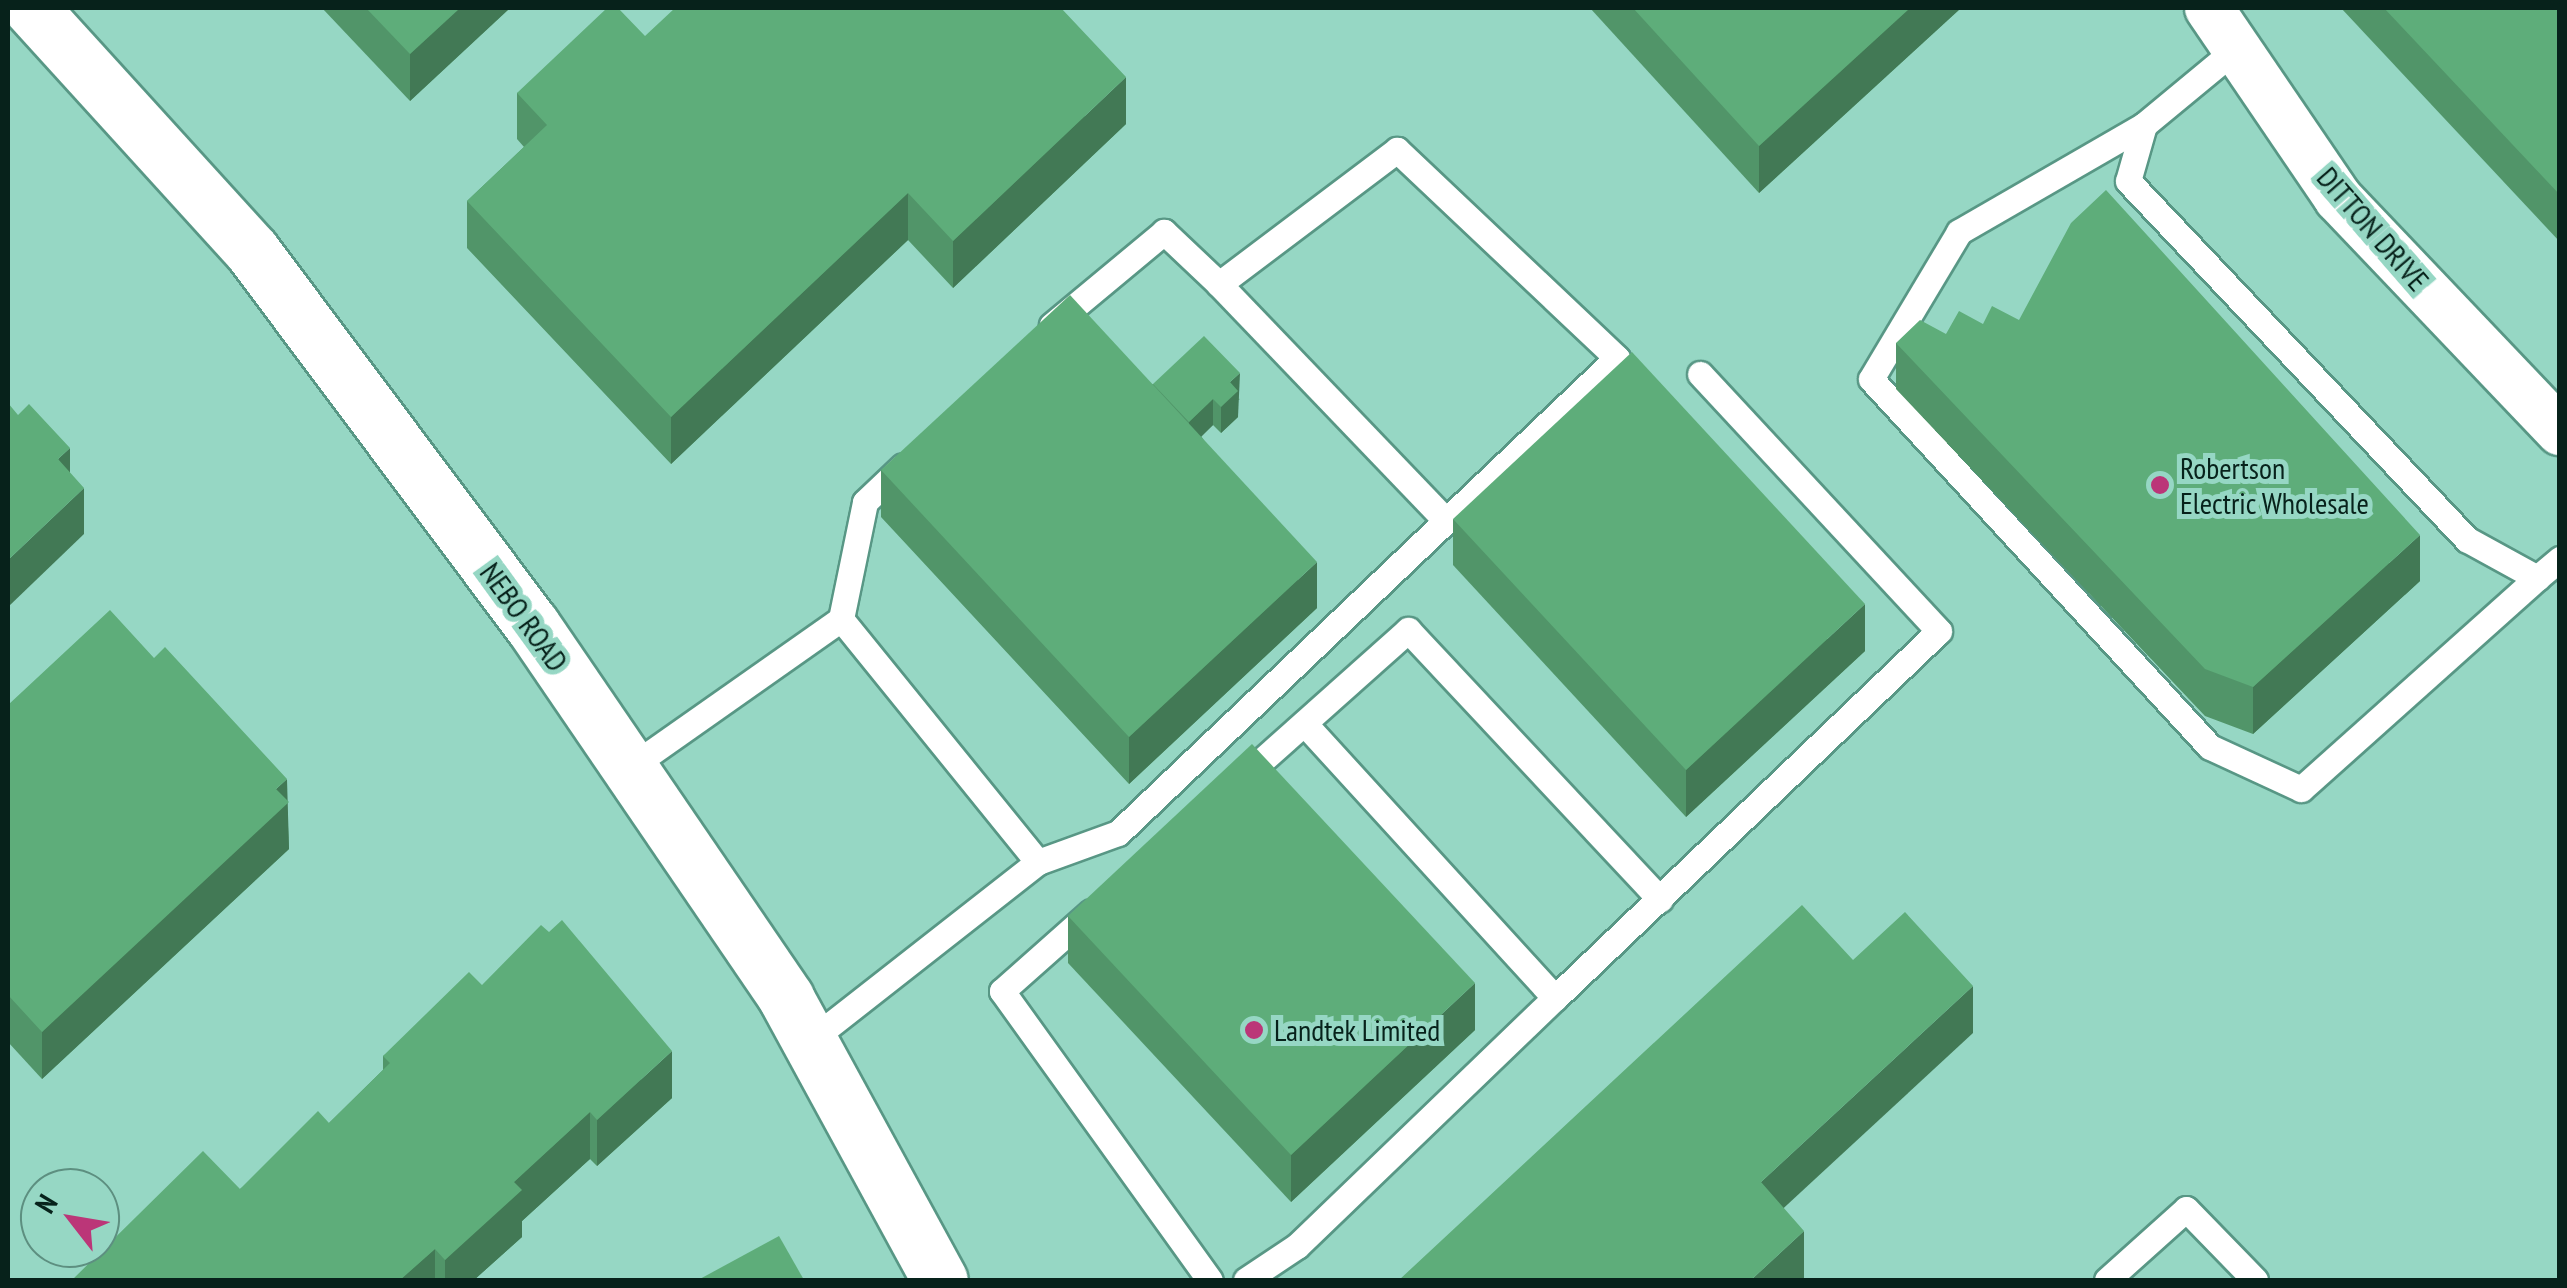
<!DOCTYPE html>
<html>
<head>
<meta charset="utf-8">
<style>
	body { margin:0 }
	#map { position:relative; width:2567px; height:1288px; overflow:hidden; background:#96d7c4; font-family:"PT Sans Narrow",sans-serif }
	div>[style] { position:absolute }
	.roads { filter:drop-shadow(2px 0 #589785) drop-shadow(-2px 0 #589785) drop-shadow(0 2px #589785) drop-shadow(0 -2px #589785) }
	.service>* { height:25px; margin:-12.5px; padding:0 12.5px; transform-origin:12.5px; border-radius:12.5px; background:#fff }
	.minor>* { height:48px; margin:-24px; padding:0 24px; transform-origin:24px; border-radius:24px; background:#fff }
	.tertiary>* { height:55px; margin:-27.5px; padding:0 27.5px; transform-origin:27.5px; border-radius:27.5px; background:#fff }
	.wall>* { inset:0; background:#519569 }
	.shaded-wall>* { inset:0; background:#427955 }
	.building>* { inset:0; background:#5ead7a }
	.dots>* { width:28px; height:28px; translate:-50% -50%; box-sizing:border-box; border:5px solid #96d7c4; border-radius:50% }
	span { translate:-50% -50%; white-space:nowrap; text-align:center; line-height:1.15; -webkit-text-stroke:10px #96d7c4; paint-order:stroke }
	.street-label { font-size:30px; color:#07221b }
	.poi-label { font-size:30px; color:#07221b }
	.left { translate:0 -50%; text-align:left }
	.frame { position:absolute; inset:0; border:10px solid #07221b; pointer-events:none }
	.north { position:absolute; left:20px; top:1168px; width:100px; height:100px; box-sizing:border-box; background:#96d7c4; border:2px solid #5d8f80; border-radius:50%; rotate:301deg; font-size:28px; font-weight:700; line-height:40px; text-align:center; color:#07221b }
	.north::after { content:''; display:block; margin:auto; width:35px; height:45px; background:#bb3678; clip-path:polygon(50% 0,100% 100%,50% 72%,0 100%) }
</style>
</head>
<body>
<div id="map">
	<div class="roads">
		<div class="service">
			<div style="left:2237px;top:48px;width:121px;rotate:140.4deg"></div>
			<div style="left:2144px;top:125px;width:58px;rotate:105.9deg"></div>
			<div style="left:2128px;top:181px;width:494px;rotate:46.6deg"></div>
			<div style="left:2468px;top:540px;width:79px;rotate:28.8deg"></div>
			<div style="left:2537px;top:578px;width:30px;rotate:-40deg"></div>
			<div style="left:2144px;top:125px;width:214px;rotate:150deg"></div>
			<div style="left:1959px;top:232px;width:171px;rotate:120.9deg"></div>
			<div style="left:1871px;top:379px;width:500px;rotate:47.35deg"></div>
			<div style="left:2210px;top:747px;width:100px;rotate:24.8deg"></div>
			<div style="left:2301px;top:789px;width:317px;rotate:-41.8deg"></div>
			<div style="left:1219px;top:284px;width:328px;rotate:46.2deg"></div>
			<div style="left:841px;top:619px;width:119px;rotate:-78.4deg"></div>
			<div style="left:865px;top:502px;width:52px;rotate:-43.5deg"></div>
			<div style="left:629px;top:768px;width:259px;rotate:-35.1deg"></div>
			<div style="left:841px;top:619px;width:313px;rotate:51deg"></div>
			<div style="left:1038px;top:862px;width:290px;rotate:141.9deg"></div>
			<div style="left:1241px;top:779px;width:224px;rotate:-41.7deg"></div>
			<div style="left:1408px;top:630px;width:369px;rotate:46.9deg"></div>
			<div style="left:1038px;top:862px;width:85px;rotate:-19.9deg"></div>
			<div style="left:1118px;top:833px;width:689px;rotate:-43.59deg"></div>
			<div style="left:1617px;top:358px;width:303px;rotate:-136.6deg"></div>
			<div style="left:1397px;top:150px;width:223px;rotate:143deg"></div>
			<div style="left:1219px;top:284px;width:76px;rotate:-136.6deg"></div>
			<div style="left:1164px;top:232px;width:146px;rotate:140.3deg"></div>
			<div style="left:1091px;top:912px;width:119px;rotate:138.4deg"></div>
			<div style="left:1002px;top:991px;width:356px;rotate:54.3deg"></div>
			<div style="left:1555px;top:998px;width:531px;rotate:-43.7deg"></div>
			<div style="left:1939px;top:631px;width:351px;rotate:-132.9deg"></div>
			<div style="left:1246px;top:1280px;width:61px;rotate:-33.7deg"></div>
			<div style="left:1297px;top:1246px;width:358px;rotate:-43.9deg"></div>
			<div style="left:1555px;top:998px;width:372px;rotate:-132.4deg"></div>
			<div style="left:2107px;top:1280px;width:106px;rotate:-41.9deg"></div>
			<div style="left:2186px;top:1209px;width:99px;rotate:45.8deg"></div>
		</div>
		<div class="minor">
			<div style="left:2209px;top:8px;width:230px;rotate:55.8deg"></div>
			<div style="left:2338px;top:198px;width:322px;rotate:46.4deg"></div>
		</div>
		<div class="tertiary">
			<div style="left:31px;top:8px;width:328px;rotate:47.7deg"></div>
			<div style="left:252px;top:251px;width:467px;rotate:53.2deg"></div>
			<div style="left:532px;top:625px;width:451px;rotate:55.7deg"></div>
			<div style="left:786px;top:998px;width:321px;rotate:61.4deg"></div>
		</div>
	</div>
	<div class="wall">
		<div style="clip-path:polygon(322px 8px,510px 8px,410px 101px)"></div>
		<div style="clip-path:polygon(1590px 8px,1961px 8px,1759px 193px)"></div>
		<div style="clip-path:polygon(2341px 8px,2560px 8px,2560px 242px)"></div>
		<div style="clip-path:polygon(645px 36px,1126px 124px,953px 288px,908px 240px,671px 464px,467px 248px,467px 201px,524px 147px,517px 139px,517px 93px)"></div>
		<div style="clip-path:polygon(1983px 324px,2420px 581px,2253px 734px,2205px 716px,1896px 389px,1896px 343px,1946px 334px)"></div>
		<div style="clip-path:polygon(1153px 384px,1240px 399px,1238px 400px,1238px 417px,1221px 433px,1213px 425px,1201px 436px,1317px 608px,1129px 784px,881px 517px,881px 470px)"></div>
		<div style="clip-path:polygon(1453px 519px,1865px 651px,1686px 817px,1453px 565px)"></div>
		<div style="clip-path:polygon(8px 705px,287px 801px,289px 849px,42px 1079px,8px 1042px)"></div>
		<div style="clip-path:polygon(1068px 916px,1475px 1030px,1291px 1202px,1068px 963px)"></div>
		<div style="clip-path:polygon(482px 985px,672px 1098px,597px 1166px,590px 1159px,522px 1221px,522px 1237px,474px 1280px,72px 1280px,240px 1189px,329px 1123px,383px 1070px,383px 1056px)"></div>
	</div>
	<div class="shaded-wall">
		<div style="clip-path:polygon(460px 8px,510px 8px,410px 101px,410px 54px)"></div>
		<div style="clip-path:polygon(1910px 8px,1961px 8px,1759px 193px,1759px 146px)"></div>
		<div style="clip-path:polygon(1126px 77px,1126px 124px,953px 288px,953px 241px)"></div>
		<div style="clip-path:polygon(908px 193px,908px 240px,671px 464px,671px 417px)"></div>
		<div style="clip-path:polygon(1240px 373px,1238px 417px,1221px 433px,1221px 407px,1230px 382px)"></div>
		<div style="clip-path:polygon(9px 378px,9px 425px,8px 427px,8px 380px)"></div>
		<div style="clip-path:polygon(1213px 399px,1213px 425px,1189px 449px,1189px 422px)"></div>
		<div style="clip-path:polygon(70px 448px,70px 494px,58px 459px)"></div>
		<div style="clip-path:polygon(84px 488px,84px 534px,8px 607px,8px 560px)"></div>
		<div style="clip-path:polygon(2420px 535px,2420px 581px,2253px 734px,2253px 687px)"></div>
		<div style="clip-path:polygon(1317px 562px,1317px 608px,1129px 784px,1129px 737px)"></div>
		<div style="clip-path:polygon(1865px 604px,1865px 651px,1686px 817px,1686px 770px)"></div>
		<div style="clip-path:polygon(287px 779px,289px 849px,42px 1079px,42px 1032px,276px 789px)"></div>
		<div style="clip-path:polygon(1475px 983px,1475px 1030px,1291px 1202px,1291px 1155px)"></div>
		<div style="clip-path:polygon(1973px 986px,1973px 1033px,1761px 1229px,1761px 1182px)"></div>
		<div style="clip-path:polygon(672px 1051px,672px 1098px,597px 1166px,597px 1120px)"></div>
		<div style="clip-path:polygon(590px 1112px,590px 1159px,522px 1221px,522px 1237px,474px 1280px,445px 1280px,445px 1260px,514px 1182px)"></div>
		<div style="clip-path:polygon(1804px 1231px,1804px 1278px,1801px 1280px,1751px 1280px)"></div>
		<div style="clip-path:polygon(435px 1249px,435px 1280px,400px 1280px)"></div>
	</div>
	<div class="building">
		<div style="clip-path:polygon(366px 8px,460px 8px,410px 54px)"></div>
		<div style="clip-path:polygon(607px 8px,618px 8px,645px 36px,675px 8px,1061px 8px,1126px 77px,953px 241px,908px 193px,671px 417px,467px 201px,547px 125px,517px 93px)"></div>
		<div style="clip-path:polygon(1633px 8px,1910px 8px,1759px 146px)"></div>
		<div style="clip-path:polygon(2384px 8px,2560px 8px,2560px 195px)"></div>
		<div style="clip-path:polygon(2106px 190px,2420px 535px,2253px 687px,2205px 669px,1896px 343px,1920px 320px,1946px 334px,1959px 311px,1983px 324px,1992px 306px,2019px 320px,2071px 223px)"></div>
		<div style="clip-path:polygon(1070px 295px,1317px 562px,1129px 737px,881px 470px)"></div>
		<div style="clip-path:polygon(1204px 336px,1240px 373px,1230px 382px,1238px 391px,1221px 407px,1213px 399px,1189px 422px,1153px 384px)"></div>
		<div style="clip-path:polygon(1632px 352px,1865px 604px,1686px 770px,1453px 519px)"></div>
		<div style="clip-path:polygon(8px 403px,18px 415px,29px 404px,70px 448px,58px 459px,84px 488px,8px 560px)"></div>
		<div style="clip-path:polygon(110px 610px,154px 658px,165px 647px,287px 779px,276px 789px,289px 802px,42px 1032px,8px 995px,8px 705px)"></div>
		<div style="clip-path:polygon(1252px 744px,1475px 983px,1291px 1155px,1068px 916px)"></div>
		<div style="clip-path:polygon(1802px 905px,1853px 960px,1905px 912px,1973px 986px,1761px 1182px,1804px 1231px,1751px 1280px,1399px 1280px)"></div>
		<div style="clip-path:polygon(562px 920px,672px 1051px,597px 1120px,590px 1112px,514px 1182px,522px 1190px,445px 1260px,435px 1249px,400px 1280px,72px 1280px,203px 1151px,240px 1189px,318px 1111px,329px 1123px,390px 1063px,383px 1056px,469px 972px,482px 985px,541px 925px,549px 932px)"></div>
		<div style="clip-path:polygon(779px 1236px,804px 1280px,698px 1280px)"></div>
	</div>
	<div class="dots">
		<div style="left:2160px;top:485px;background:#bb3678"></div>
		<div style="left:1254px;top:1030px;background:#bb3678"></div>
	</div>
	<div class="street-label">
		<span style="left:2373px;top:229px;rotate:49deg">DITTON DRIVE</span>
		<span style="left:524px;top:617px;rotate:54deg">NEBO ROAD</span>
	</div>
	<div class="poi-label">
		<span class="left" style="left:2180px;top:485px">Robertson<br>Electric Wholesale</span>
		<span class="left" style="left:1274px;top:1030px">Landtek Limited</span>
	</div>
	<div class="frame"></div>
	<div class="north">N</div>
</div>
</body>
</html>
